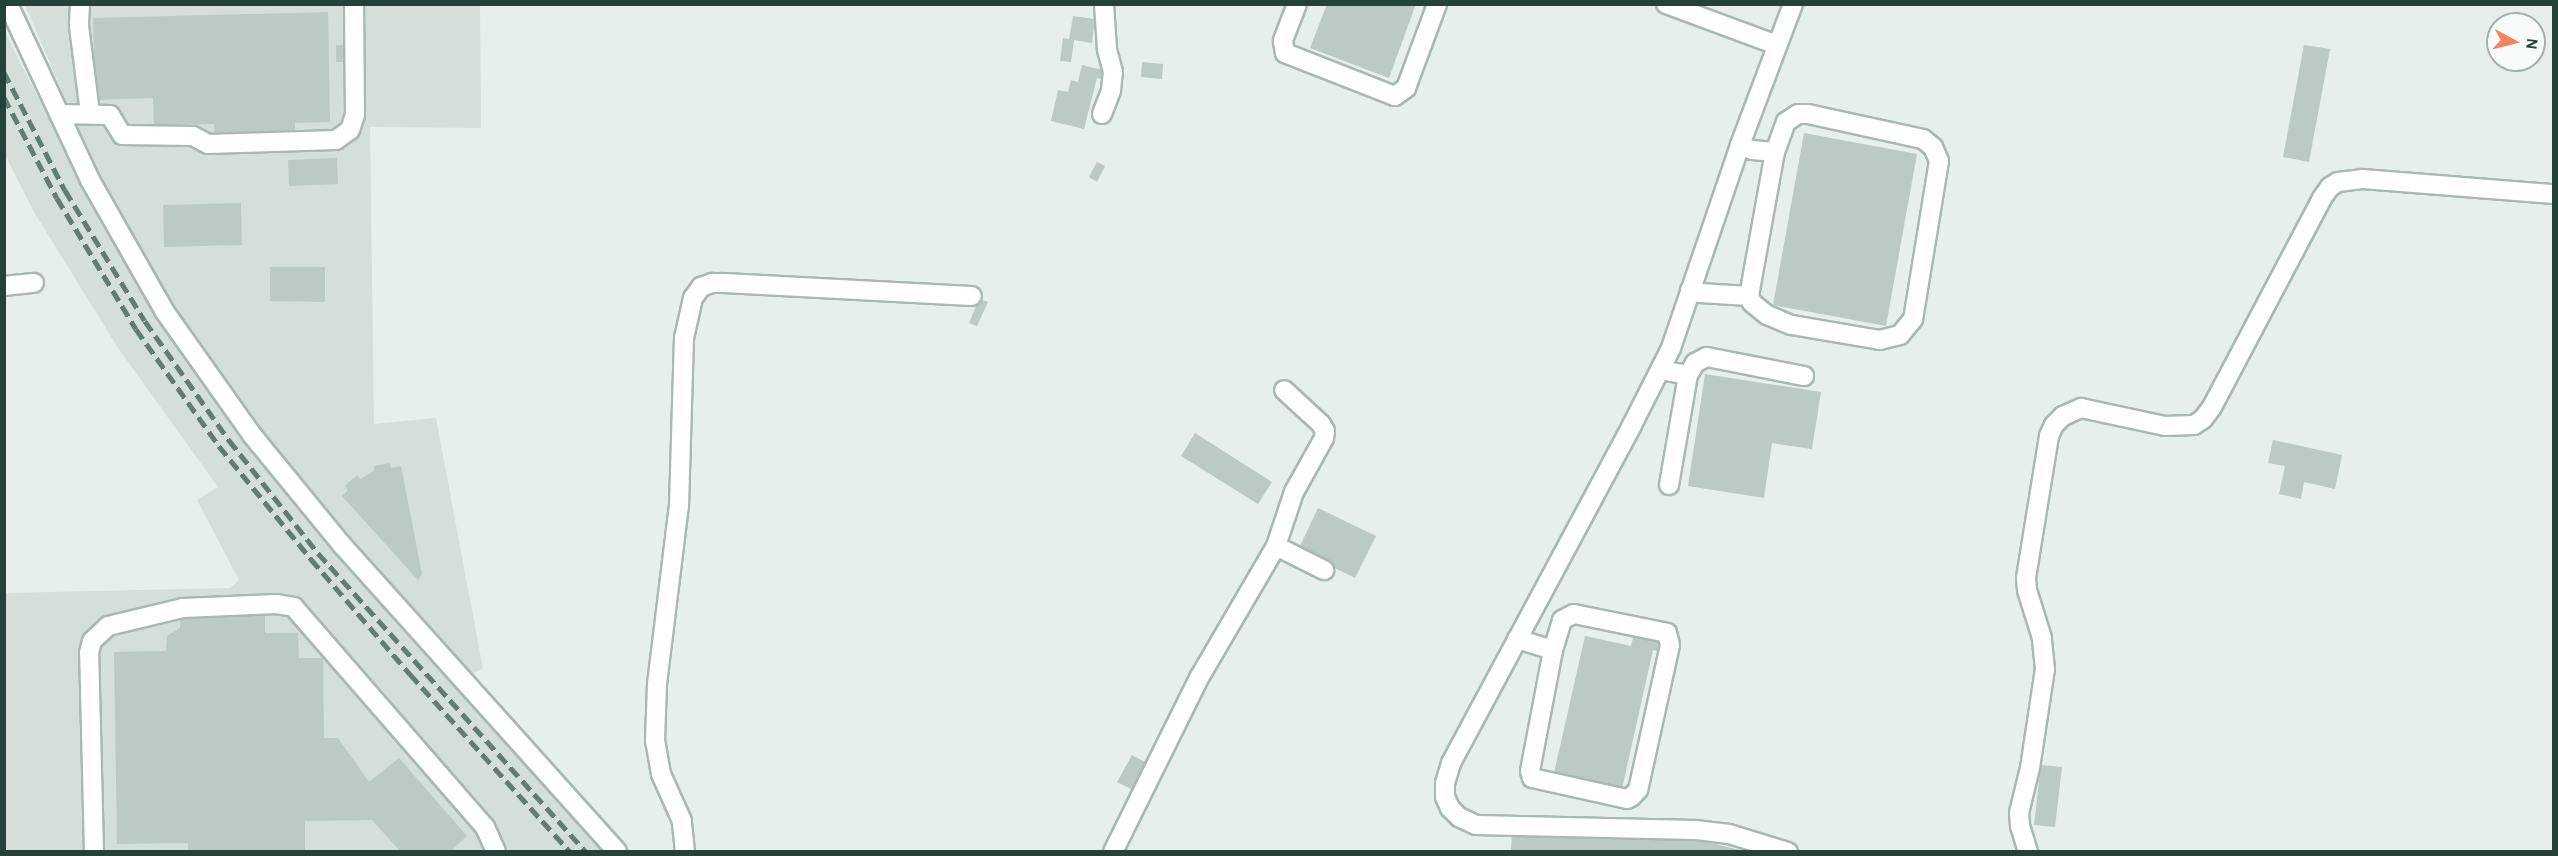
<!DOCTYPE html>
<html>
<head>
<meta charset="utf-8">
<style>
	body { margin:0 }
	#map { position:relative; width:2558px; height:856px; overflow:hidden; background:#e6efeb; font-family:"Alegreya Sans",sans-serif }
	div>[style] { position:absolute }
	.built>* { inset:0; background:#d4dfda }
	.building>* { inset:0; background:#bbcac4 }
	.roads { filter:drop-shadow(2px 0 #a8b8b2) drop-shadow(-2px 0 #a8b8b2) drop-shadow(0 2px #a8b8b2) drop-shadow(0 -2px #a8b8b2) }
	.minor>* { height:18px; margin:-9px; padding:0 9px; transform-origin:9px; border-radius:9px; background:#fff }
	.rail>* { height:4.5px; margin-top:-2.25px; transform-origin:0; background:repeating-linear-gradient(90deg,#5f7d75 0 12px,transparent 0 18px) }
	span { translate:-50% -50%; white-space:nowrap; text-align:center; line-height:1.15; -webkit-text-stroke:4.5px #f7fbf9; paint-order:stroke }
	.frame { position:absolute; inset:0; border:6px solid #24423a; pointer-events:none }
	.north { position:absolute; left:2486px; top:12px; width:60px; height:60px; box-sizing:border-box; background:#f7fbf9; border:2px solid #a3b1ad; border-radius:50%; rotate:97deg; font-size:16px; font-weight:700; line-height:24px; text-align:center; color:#24423a }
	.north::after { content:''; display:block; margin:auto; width:21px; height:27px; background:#f4845f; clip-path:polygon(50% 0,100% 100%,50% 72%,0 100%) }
</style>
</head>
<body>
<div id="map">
	<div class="built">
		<div style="clip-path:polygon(25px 5px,480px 5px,481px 128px,370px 127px,374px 424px,436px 418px,483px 669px,470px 674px,290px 469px,202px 350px,171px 305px,97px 173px)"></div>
		<div style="clip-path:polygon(4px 30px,81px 183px,159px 311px,243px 432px,610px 851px,5px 851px,5px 593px,230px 588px,239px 580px,197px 500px,218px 487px,118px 348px,34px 212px,5px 155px)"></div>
	</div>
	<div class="building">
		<div style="clip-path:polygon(1327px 4px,1416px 4px,1389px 78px,1310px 48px)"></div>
		<div style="clip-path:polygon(328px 12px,330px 122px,295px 123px,295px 136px,214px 138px,214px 124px,154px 125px,153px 98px,95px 100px,93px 18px)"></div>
		<div style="clip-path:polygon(1073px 16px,1095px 19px,1092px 43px,1074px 40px,1071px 62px,1060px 61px,1063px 38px,1069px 39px)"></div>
		<div style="clip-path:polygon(336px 45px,344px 45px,344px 62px,336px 62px)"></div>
		<div style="clip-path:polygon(2304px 45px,2330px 49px,2309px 162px,2283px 157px)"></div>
		<div style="clip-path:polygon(1142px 62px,1163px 64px,1162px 79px,1141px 77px)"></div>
		<div style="clip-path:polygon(1082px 65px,1110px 72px,1108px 81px,1097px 78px,1084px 129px,1051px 121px,1058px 90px,1068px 92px,1071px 80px,1078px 82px)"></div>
		<div style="clip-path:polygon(1804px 133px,1917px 154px,1886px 326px,1773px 305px)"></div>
		<div style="clip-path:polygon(337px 158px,338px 184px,289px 186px,288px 160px)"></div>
		<div style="clip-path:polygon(1097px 162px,1105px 166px,1097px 182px,1089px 177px)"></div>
		<div style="clip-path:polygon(241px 203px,242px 245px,164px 247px,163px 205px)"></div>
		<div style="clip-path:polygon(270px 267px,325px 267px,325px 302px,270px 301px)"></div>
		<div style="clip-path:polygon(979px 299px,988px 302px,977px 326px,969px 323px)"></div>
		<div style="clip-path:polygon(1705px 374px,1821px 392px,1812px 449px,1772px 443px,1764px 498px,1688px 486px)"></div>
		<div style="clip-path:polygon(1195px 433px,1272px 482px,1258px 504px,1181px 456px)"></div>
		<div style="clip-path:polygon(2273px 440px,2342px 455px,2335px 489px,2304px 482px,2301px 499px,2279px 494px,2285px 466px,2268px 463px)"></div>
		<div style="clip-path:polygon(390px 463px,391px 468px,401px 466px,422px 574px,418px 580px,342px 496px,348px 490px,345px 486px,357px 475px,360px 479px,374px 471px,374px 466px)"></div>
		<div style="clip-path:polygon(1318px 508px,1376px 536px,1355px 578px,1298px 550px)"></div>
		<div style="clip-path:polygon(265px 613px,265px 633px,298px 633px,299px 658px,323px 658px,324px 738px,338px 738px,369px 782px,399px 758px,467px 836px,450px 852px,401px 852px,372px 820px,305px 821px,305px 852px,188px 852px,188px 843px,117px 844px,114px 652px,166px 651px,167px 636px,180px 628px,180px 614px)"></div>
		<div style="clip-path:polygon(1635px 630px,1660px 636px,1657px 651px,1653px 650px,1622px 789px,1554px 773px,1585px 636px,1631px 646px)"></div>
		<div style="clip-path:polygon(1132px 755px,1147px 763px,1133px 790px,1117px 782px)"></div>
		<div style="clip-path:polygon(2041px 765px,2062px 767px,2055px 827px,2034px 825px)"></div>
		<div style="clip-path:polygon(1512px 831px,1703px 841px,1744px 851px,1511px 852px)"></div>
	</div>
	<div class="roads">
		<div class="minor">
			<div style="left:8px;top:4px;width:194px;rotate:65deg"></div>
			<div style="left:90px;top:180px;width:152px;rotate:60.4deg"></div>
			<div style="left:165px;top:312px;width:151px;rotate:54.7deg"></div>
			<div style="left:252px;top:435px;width:142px;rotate:50.7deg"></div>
			<div style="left:342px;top:545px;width:412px;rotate:48.1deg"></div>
			<div style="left:80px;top:4px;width:22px;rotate:93deg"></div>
			<div style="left:79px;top:26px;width:88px;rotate:82.8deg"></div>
			<div style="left:1297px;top:4px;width:40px;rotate:111deg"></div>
			<div style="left:1283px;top:41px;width:12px;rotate:81deg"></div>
			<div style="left:1285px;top:53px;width:118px;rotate:21.4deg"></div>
			<div style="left:1395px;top:96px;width:14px;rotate:-36deg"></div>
			<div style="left:1406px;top:88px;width:90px;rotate:-69.7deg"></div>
			<div style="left:1666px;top:4px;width:118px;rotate:20.3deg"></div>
			<div style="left:59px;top:114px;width:51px;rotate:1.1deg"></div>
			<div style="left:110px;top:115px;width:23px;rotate:59deg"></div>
			<div style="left:122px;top:135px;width:71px;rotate:0.8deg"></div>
			<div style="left:193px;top:136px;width:17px;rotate:28deg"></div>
			<div style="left:208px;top:144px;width:128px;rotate:-1.8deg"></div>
			<div style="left:336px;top:140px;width:17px;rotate:-36deg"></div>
			<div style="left:350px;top:130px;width:16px;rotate:-72deg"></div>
			<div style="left:355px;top:115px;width:111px;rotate:-90.5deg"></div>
			<div style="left:1102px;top:114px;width:26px;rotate:-69deg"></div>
			<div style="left:1111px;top:90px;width:18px;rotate:-84deg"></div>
			<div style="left:1113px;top:72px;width:24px;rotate:-105deg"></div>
			<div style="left:1107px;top:49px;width:45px;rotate:-93.8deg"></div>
			<div style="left:1740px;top:145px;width:13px;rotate:23deg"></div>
			<div style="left:1752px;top:150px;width:23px;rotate:5deg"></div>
			<div style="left:1775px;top:152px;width:32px;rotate:-70deg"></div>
			<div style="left:1786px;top:122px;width:14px;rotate:-34deg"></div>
			<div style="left:1798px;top:114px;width:10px"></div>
			<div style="left:1808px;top:114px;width:118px;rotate:12.3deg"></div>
			<div style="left:1923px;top:139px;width:13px;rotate:39deg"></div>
			<div style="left:1933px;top:147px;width:15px;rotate:67deg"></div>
			<div style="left:1939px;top:161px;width:160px;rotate:99.3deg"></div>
			<div style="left:1913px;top:319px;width:21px;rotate:129deg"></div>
			<div style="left:1900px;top:335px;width:21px;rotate:166deg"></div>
			<div style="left:1880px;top:340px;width:90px;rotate:-170.4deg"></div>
			<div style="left:1791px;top:325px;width:26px;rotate:-157deg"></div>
			<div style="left:1767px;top:315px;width:19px;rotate:-141deg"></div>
			<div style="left:1752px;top:303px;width:8px;rotate:-113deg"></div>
			<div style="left:1749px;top:296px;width:146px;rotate:-79.8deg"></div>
			<div style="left:4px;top:286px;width:30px;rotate:-6deg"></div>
			<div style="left:1690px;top:290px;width:10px;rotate:17deg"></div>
			<div style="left:1700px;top:293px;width:49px;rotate:3.5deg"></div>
			<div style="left:1660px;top:370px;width:28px;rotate:10deg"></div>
			<div style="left:1688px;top:375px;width:14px;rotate:-60deg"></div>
			<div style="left:1695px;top:363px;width:13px;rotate:-27deg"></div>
			<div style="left:1707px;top:357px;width:99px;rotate:11.1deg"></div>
			<div style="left:1669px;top:485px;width:112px;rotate:-80.2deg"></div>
			<div style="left:1276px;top:546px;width:54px;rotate:26.6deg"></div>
			<div style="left:1517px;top:639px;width:38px;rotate:17deg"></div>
			<div style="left:1553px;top:650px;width:31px;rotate:-73deg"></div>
			<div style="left:1562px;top:620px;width:13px;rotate:-27deg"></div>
			<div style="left:1574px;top:614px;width:95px;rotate:11.5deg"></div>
			<div style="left:1667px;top:633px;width:12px;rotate:76deg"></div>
			<div style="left:1670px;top:645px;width:148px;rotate:102.4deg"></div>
			<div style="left:1638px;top:790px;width:10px;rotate:135deg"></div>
			<div style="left:1631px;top:797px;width:4px;rotate:153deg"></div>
			<div style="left:1627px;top:799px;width:97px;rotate:-167.5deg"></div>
			<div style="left:1532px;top:778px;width:7px;rotate:-106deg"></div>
			<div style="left:1530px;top:771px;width:123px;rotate:-79.2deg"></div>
			<div style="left:94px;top:852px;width:199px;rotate:-91.4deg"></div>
			<div style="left:89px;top:653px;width:12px;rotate:-76deg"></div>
			<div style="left:92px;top:641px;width:22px;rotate:-43deg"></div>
			<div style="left:108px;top:626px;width:77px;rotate:-13.5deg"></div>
			<div style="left:183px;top:608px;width:93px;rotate:-2.5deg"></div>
			<div style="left:276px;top:604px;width:18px;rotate:9deg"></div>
			<div style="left:294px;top:607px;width:6px;rotate:51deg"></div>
			<div style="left:298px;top:612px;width:285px;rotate:49deg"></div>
			<div style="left:485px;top:827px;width:27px;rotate:66deg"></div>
			<div style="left:685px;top:852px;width:31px;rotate:-96deg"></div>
			<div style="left:682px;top:821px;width:51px;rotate:-114.1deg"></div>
			<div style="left:661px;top:774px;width:34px;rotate:-100deg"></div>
			<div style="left:655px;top:741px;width:57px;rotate:-88deg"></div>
			<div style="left:657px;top:684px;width:179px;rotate:-83deg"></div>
			<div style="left:679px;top:506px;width:168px;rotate:-88.3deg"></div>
			<div style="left:684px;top:338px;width:41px;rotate:-77.3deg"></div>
			<div style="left:693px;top:298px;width:14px;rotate:-54deg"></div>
			<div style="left:701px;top:287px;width:12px;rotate:-20deg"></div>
			<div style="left:712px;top:283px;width:12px"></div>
			<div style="left:724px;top:283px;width:248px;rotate:3deg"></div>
			<div style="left:1113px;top:852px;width:194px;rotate:-63.7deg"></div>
			<div style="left:1199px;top:678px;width:153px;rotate:-59.7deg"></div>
			<div style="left:1276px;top:546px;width:57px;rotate:-71.6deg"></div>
			<div style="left:1294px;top:492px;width:62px;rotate:-60.9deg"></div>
			<div style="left:1324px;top:438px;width:7px;rotate:-82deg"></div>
			<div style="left:1325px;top:431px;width:8px;rotate:-120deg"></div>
			<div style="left:1321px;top:424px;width:50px;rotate:-137.4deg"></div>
			<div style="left:1788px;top:852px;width:62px;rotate:-163deg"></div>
			<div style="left:1729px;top:834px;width:34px;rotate:-173deg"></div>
			<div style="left:1695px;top:830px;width:219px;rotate:-178.7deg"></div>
			<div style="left:1476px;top:825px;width:19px;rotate:-155deg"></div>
			<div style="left:1459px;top:817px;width:13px;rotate:-135deg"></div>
			<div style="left:1450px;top:808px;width:12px;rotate:-114deg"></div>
			<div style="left:1445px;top:797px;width:14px;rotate:-90deg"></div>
			<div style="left:1445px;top:783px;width:21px;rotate:-73deg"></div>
			<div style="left:1451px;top:763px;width:383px;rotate:-61.8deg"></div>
			<div style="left:1632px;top:425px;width:86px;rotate:-63.1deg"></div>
			<div style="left:1671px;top:348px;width:214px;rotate:-71.2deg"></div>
			<div style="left:1740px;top:145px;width:151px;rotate:-69.4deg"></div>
			<div style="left:2028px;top:852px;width:27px;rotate:-107deg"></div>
			<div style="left:2020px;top:826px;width:13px;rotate:-94deg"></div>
			<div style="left:2019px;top:813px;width:46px;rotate:-76.3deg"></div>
			<div style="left:2030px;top:768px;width:100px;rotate:-81.4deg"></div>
			<div style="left:2045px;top:669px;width:31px;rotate:-96deg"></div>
			<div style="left:2042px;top:638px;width:50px;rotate:-107.4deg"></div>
			<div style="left:2027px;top:590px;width:12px;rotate:-95deg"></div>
			<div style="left:2026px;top:578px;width:144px;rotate:-80.8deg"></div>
			<div style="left:2049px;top:436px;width:12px;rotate:-66deg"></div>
			<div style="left:2054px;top:425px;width:13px;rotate:-45deg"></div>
			<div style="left:2063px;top:416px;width:20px;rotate:-24deg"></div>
			<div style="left:2081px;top:408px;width:86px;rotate:12.1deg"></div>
			<div style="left:2165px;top:426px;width:29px;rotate:-2deg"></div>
			<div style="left:2194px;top:425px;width:11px;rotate:-34deg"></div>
			<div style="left:2203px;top:419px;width:15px;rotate:-53deg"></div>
			<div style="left:2212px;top:407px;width:236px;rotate:-62.2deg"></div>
			<div style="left:2322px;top:198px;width:14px;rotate:-54deg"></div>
			<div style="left:2330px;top:187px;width:9px;rotate:-32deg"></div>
			<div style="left:2338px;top:182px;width:24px;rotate:-7deg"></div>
			<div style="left:2362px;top:179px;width:193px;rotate:4.5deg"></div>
		</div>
	</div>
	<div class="rail">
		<div style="left:4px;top:72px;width:133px;rotate:62.7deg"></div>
		<div style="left:65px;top:190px;width:153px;rotate:58.6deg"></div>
		<div style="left:145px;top:321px;width:146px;rotate:54.8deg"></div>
		<div style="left:229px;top:440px;width:144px;rotate:51.8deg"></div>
		<div style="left:318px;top:553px;width:402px;rotate:48.1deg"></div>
		<div style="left:4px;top:97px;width:114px;rotate:62.3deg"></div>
		<div style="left:57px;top:198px;width:153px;rotate:58.9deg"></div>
		<div style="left:136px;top:329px;width:143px;rotate:54.6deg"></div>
		<div style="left:219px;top:446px;width:146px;rotate:50.8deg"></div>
		<div style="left:311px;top:559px;width:152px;rotate:49.3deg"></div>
		<div style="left:410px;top:674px;width:239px;rotate:48deg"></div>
	</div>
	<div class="frame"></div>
	<div class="north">N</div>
</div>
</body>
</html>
